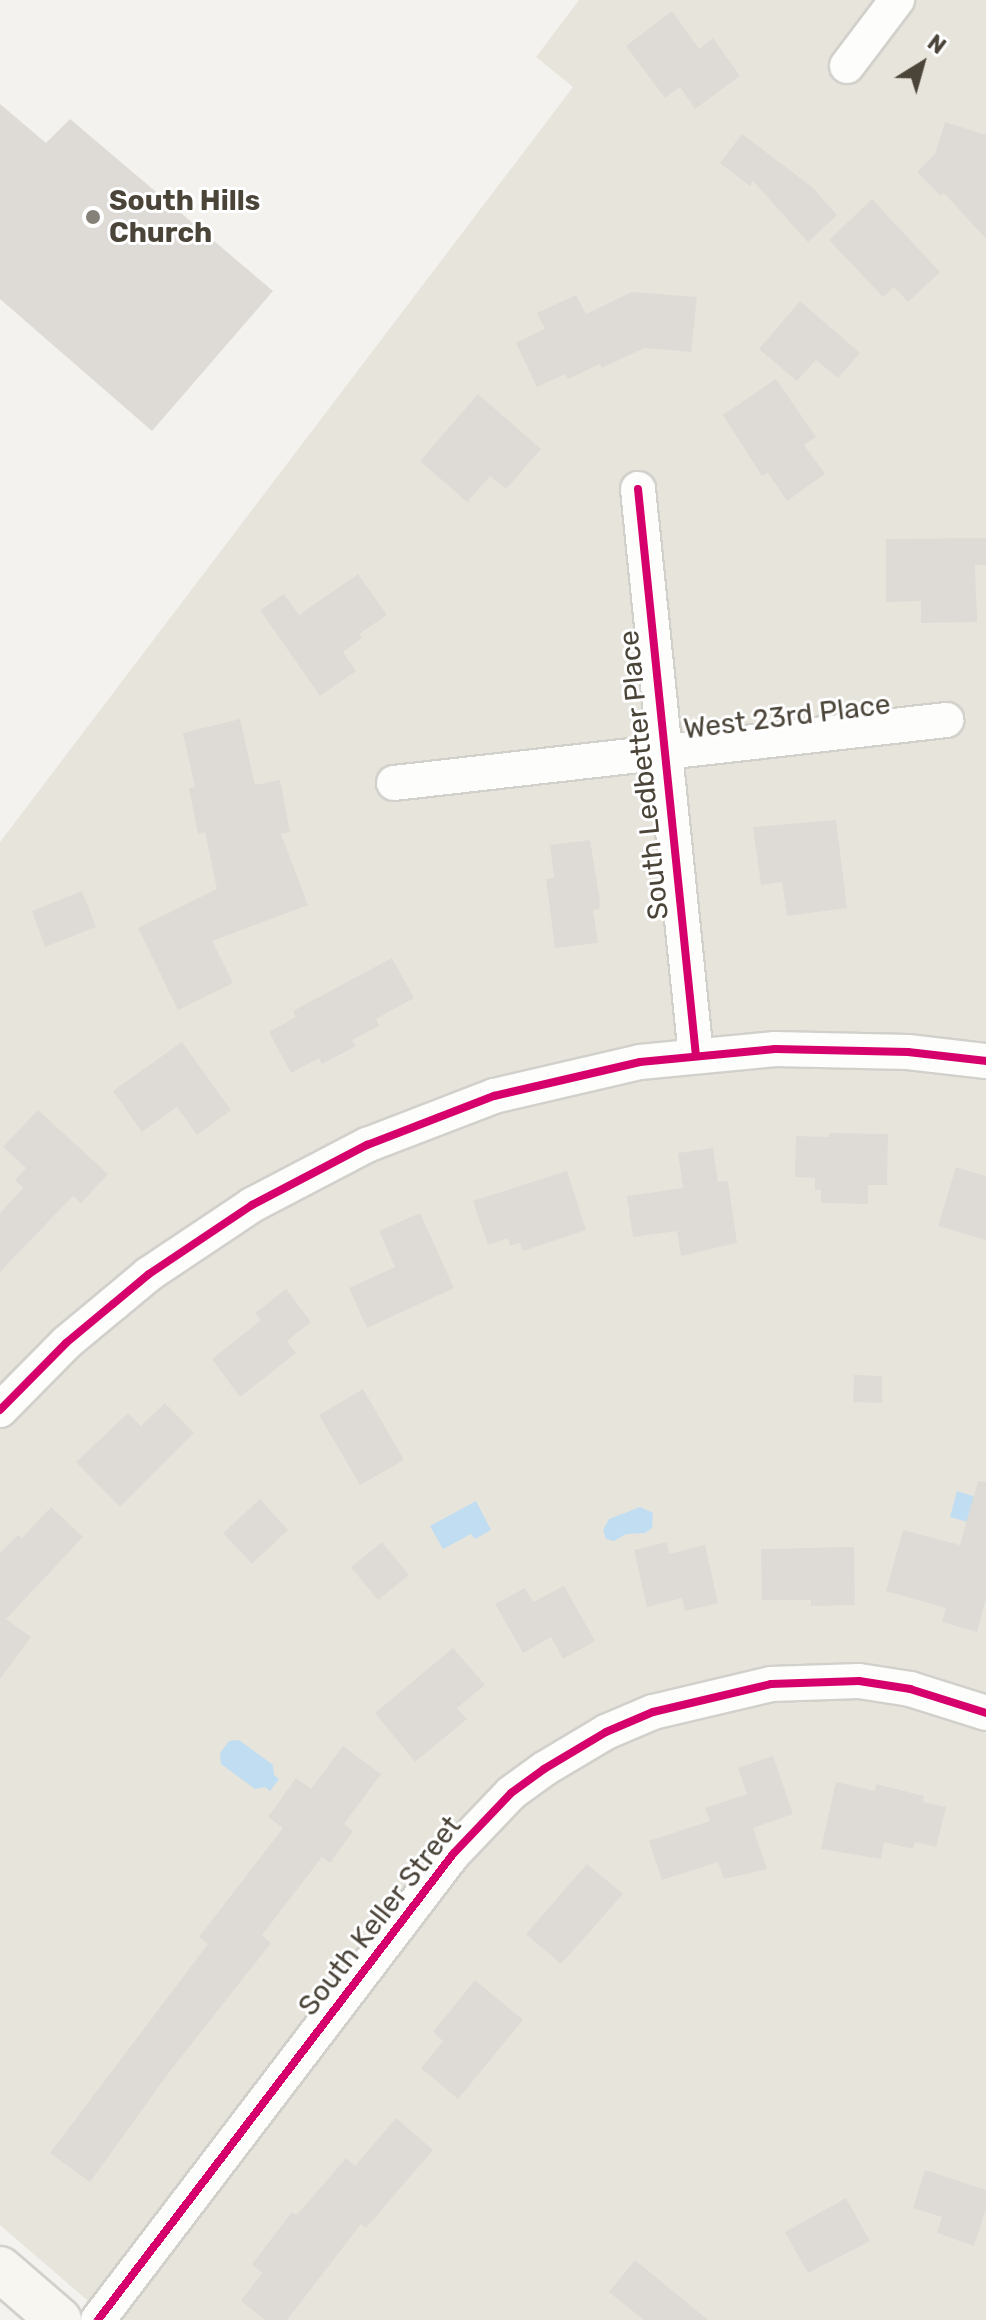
<!DOCTYPE html>
<html>
<head>
<meta charset="utf-8">
<style>
	body { margin:0 }
	#map { position:relative; width:986px; height:2320px; overflow:hidden; background:#f4f2ee; font-family:Rubik,sans-serif }
	div>[style] { position:absolute }
	.residential>* { inset:0; background:#e7e4dc }
	.water>* { inset:0; background:#c0ddf1 }
	.building>* { inset:0; background:#dedbd6 }
	.roads { filter:drop-shadow(2px 0 #d2d0cb) drop-shadow(-2px 0 #d2d0cb) drop-shadow(0 2px #d2d0cb) drop-shadow(0 -2px #d2d0cb) }
	.street>* { height:34px; margin:-17px; padding:0 17px; transform-origin:17px; border-radius:17px; background:#fdfdfc }
	.secondary>* { height:44px; margin:-22px; padding:0 22px; transform-origin:22px; border-radius:22px; background:#f7f6f1 }
	.cycleway>* { height:8px; margin:-4px; padding:0 4px; transform-origin:4px; border-radius:4px; background:#d6006c }
	.dots>* { width:22px; height:22px; translate:-50% -50%; box-sizing:border-box; border:4px solid #fff; border-radius:50% }
	span { translate:-50% -50%; white-space:nowrap; text-align:center; line-height:1.15; -webkit-text-stroke:6px #fff; paint-order:stroke }
	.poi-label { font-size:28px; color:#4b4439; font-weight:700 }
	.left { translate:0 -50%; text-align:left }
	.street-label { font-size:28px; color:#4b4439 }
	.north { position:absolute; left:882px; top:24px; width:80px; height:80px; -webkit-text-stroke:6px #fff; paint-order:stroke; rotate:37deg; font-size:22px; font-weight:700; line-height:32px; text-align:center; color:#4b4439 }
	.north::after { content:''; display:block; margin:auto; width:28px; height:36px; background:#4b4439; clip-path:polygon(50% 0,100% 100%,50% 72%,0 100%) }
</style>
</head>
<body>
<div id="map">
	<div class="residential">
		<div style="clip-path:polygon(579px 0,986px 0,986px 2320px,110px 2320px,0 2225px,0 842px,573px 87px,536px 57px)"></div>
	</div>
	<div class="water">
		<div style="clip-path:polygon(957px 1491px,986px 1500px,986px 1527px,950px 1517px)"></div>
		<div style="clip-path:polygon(476px 1501px,491px 1530px,475px 1539px,471px 1534px,443px 1549px,430px 1526px)"></div>
		<div style="clip-path:polygon(640px 1507px,653px 1513px,652px 1528px,645px 1533px,626px 1534px,614px 1541px,606px 1539px,603px 1530px,609px 1519px)"></div>
		<div style="clip-path:polygon(239px 1740px,273px 1765px,274px 1775px,279px 1779px,270px 1791px,265px 1787px,255px 1789px,221px 1764px,220px 1753px,229px 1741px)"></div>
	</div>
	<div class="building">
		<div style="clip-path:polygon(672px 11px,699px 49px,713px 38px,740px 76px,695px 109px,680px 87px,665px 98px,626px 46px)"></div>
		<div style="clip-path:polygon(0 104px,46px 143px,70px 119px,273px 291px,152px 431px,0 299px)"></div>
		<div style="clip-path:polygon(945px 122px,986px 135px,986px 239px,944px 193px,941px 196px,917px 172px,935px 154px)"></div>
		<div style="clip-path:polygon(742px 134px,812px 187px,837px 215px,808px 242px,753px 181px,750px 186px,720px 163px)"></div>
		<div style="clip-path:polygon(872px 199px,940px 272px,908px 302px,894px 287px,883px 297px,829px 240px)"></div>
		<div style="clip-path:polygon(632px 292px,697px 297px,691px 352px,644px 348px,602px 368px,600px 364px,568px 379px,565px 374px,537px 387px,516px 343px,545px 329px,537px 313px,576px 295px,586px 314px)"></div>
		<div style="clip-path:polygon(800px 301px,860px 353px,838px 378px,816px 360px,797px 381px,759px 349px)"></div>
		<div style="clip-path:polygon(776px 379px,816px 437px,804px 445px,825px 474px,787px 501px,768px 473px,762px 476px,723px 415px)"></div>
		<div style="clip-path:polygon(478px 394px,541px 449px,506px 489px,490px 476px,467px 502px,420px 461px)"></div>
		<div style="clip-path:polygon(986px 538px,986px 565px,975px 565px,977px 622px,921px 623px,921px 601px,886px 602px,886px 539px)"></div>
		<div style="clip-path:polygon(358px 574px,387px 615px,359px 634px,362px 638px,343px 652px,356px 671px,320px 696px,260px 610px,284px 594px,299px 615px)"></div>
		<div style="clip-path:polygon(240px 719px,255px 785px,280px 780px,290px 832px,281px 834px,308px 905px,212px 941px,233px 983px,178px 1010px,138px 928px,217px 889px,205px 832px,198px 834px,189px 788px,195px 787px,183px 733px)"></div>
		<div style="clip-path:polygon(836px 820px,847px 908px,787px 916px,782px 882px,761px 885px,753px 827px)"></div>
		<div style="clip-path:polygon(590px 840px,600px 901px,599px 909px,593px 910px,598px 943px,555px 948px,546px 879px,554px 878px,550px 845px)"></div>
		<div style="clip-path:polygon(82px 891px,96px 927px,45px 947px,32px 911px)"></div>
		<div style="clip-path:polygon(392px 958px,414px 998px,376px 1019px,379px 1026px,352px 1040px,356px 1046px,322px 1064px,319px 1058px,291px 1073px,269px 1032px,296px 1017px,293px 1011px)"></div>
		<div style="clip-path:polygon(182px 1042px,231px 1110px,197px 1135px,177px 1107px,142px 1132px,113px 1091px)"></div>
		<div style="clip-path:polygon(38px 1110px,108px 1174px,81px 1203px,73px 1196px,0 1272px,0 1213px,23px 1188px,15px 1180px,26px 1168px,3px 1147px)"></div>
		<div style="clip-path:polygon(829px 1133px,888px 1134px,887px 1185px,868px 1185px,868px 1204px,821px 1203px,821px 1190px,815px 1190px,815px 1178px,795px 1177px,796px 1136px,829px 1137px)"></div>
		<div style="clip-path:polygon(713px 1148px,718px 1182px,728px 1181px,737px 1243px,681px 1256px,677px 1231px,633px 1237px,627px 1196px,683px 1188px,678px 1153px)"></div>
		<div style="clip-path:polygon(956px 1167px,986px 1176px,986px 1240px,938px 1226px)"></div>
		<div style="clip-path:polygon(567px 1171px,586px 1230px,523px 1251px,520px 1243px,510px 1246px,508px 1238px,488px 1245px,473px 1201px)"></div>
		<div style="clip-path:polygon(420px 1213px,454px 1288px,367px 1328px,349px 1288px,395px 1267px,379px 1231px)"></div>
		<div style="clip-path:polygon(286px 1289px,311px 1322px,287px 1341px,296px 1353px,240px 1397px,212px 1359px,261px 1320px,255px 1313px)"></div>
		<div style="clip-path:polygon(854px 1375px,882px 1376px,882px 1403px,853px 1402px)"></div>
		<div style="clip-path:polygon(363px 1389px,404px 1460px,360px 1485px,319px 1415px)"></div>
		<div style="clip-path:polygon(165px 1403px,194px 1433px,120px 1507px,76px 1462px,128px 1413px,141px 1426px)"></div>
		<div style="clip-path:polygon(978px 1481px,986px 1482px,986px 1599px,977px 1632px,942px 1622px,946px 1608px,886px 1591px,903px 1530px,960px 1545px)"></div>
		<div style="clip-path:polygon(260px 1499px,288px 1530px,252px 1564px,223px 1533px)"></div>
		<div style="clip-path:polygon(51px 1507px,83px 1537px,6px 1619px,31px 1637px,0 1679px,0 1553px,18px 1535px,22px 1538px)"></div>
		<div style="clip-path:polygon(382px 1542px,409px 1575px,378px 1600px,351px 1567px)"></div>
		<div style="clip-path:polygon(667px 1542px,669px 1554px,705px 1545px,718px 1603px,685px 1611px,682px 1598px,647px 1607px,634px 1550px)"></div>
		<div style="clip-path:polygon(854px 1547px,855px 1605px,811px 1606px,811px 1600px,762px 1600px,761px 1549px)"></div>
		<div style="clip-path:polygon(564px 1586px,595px 1641px,563px 1659px,551px 1637px,523px 1653px,495px 1604px,525px 1588px,533px 1602px)"></div>
		<div style="clip-path:polygon(453px 1648px,485px 1685px,457px 1708px,467px 1719px,415px 1762px,375px 1713px)"></div>
		<div style="clip-path:polygon(343px 1746px,381px 1774px,344px 1824px,353px 1831px,330px 1863px,322px 1857px,262px 1935px,271px 1943px,167px 2075px,90px 2182px,50px 2153px,208px 1944px,199px 1937px,283px 1828px,268px 1817px,296px 1778px,311px 1789px)"></div>
		<div style="clip-path:polygon(773px 1756px,793px 1814px,753px 1828px,767px 1869px,724px 1879px,718px 1862px,662px 1880px,649px 1841px,710px 1821px,705px 1808px,747px 1794px,738px 1768px)"></div>
		<div style="clip-path:polygon(836px 1782px,875px 1791px,876px 1784px,924px 1796px,923px 1802px,946px 1807px,936px 1847px,915px 1842px,913px 1849px,884px 1842px,881px 1859px,821px 1849px)"></div>
		<div style="clip-path:polygon(587px 1864px,623px 1894px,561px 1964px,526px 1934px)"></div>
		<div style="clip-path:polygon(475px 1980px,523px 2020px,458px 2099px,421px 2068px,443px 2041px,433px 2032px)"></div>
		<div style="clip-path:polygon(396px 2118px,433px 2150px,366px 2228px,361px 2224px,287px 2320px,265px 2320px,241px 2301px,262px 2273px,252px 2264px,292px 2212px,297px 2215px,346px 2158px,355px 2166px)"></div>
		<div style="clip-path:polygon(925px 2170px,986px 2190px,986px 2209px,974px 2246px,937px 2233px,942px 2217px,913px 2208px)"></div>
		<div style="clip-path:polygon(846px 2198px,870px 2241px,808px 2273px,785px 2232px)"></div>
		<div style="clip-path:polygon(635px 2260px,708px 2320px,644px 2320px,609px 2292px)"></div>
	</div>
	<div class="roads">
		<div class="street">
			<div style="left:847px;top:66px;width:83px;rotate:-52.9deg"></div>
			<div style="left:638px;top:489px;width:570px;rotate:84.16deg"></div>
			<div style="left:394px;top:783px;width:556px;rotate:-6.51deg"></div>
			<div style="left:0;top:1410px;width:94px;rotate:-45.4deg"></div>
			<div style="left:66px;top:1343px;width:61px;rotate:-39.7deg"></div>
			<div style="left:113px;top:1304px;width:47px;rotate:-39.8deg"></div>
			<div style="left:149px;top:1274px;width:124px;rotate:-33.8deg"></div>
			<div style="left:252px;top:1205px;width:130px;rotate:-27.6deg"></div>
			<div style="left:367px;top:1145px;width:136px;rotate:-21.1deg"></div>
			<div style="left:494px;top:1096px;width:150px;rotate:-13.1deg"></div>
			<div style="left:640px;top:1062px;width:136px;rotate:-5.5deg"></div>
			<div style="left:775px;top:1049px;width:133px;rotate:1.3deg"></div>
			<div style="left:908px;top:1052px;width:79px;rotate:6.6deg"></div>
			<div style="left:98px;top:2320px;width:586px;rotate:-52.7deg"></div>
			<div style="left:453px;top:1854px;width:84px;rotate:-46.4deg"></div>
			<div style="left:511px;top:1793px;width:41px;rotate:-36deg"></div>
			<div style="left:544px;top:1769px;width:72px;rotate:-30.8deg"></div>
			<div style="left:606px;top:1732px;width:51px;rotate:-23.1deg"></div>
			<div style="left:653px;top:1712px;width:121px;rotate:-13.3deg"></div>
			<div style="left:771px;top:1684px;width:88px;rotate:-2deg"></div>
			<div style="left:859px;top:1681px;width:52px;rotate:8.9deg"></div>
			<div style="left:910px;top:1689px;width:80px;rotate:17.5deg"></div>
		</div>
		<div class="secondary">
			<div style="left:0;top:2269px;width:78px;rotate:40.8deg"></div>
		</div>
	</div>
	<div class="cycleway">
		<div style="left:638px;top:489px;width:570px;rotate:84.16deg"></div>
		<div style="left:0;top:1410px;width:94px;rotate:-45.4deg"></div>
		<div style="left:66px;top:1343px;width:61px;rotate:-39.7deg"></div>
		<div style="left:113px;top:1304px;width:47px;rotate:-39.8deg"></div>
		<div style="left:149px;top:1274px;width:124px;rotate:-33.8deg"></div>
		<div style="left:252px;top:1205px;width:130px;rotate:-27.6deg"></div>
		<div style="left:367px;top:1145px;width:136px;rotate:-21.1deg"></div>
		<div style="left:494px;top:1096px;width:150px;rotate:-13.1deg"></div>
		<div style="left:640px;top:1062px;width:136px;rotate:-5.5deg"></div>
		<div style="left:775px;top:1049px;width:133px;rotate:1.3deg"></div>
		<div style="left:908px;top:1052px;width:79px;rotate:6.6deg"></div>
		<div style="left:98px;top:2320px;width:586px;rotate:-52.7deg"></div>
		<div style="left:453px;top:1854px;width:84px;rotate:-46.4deg"></div>
		<div style="left:511px;top:1793px;width:41px;rotate:-36deg"></div>
		<div style="left:544px;top:1769px;width:72px;rotate:-30.8deg"></div>
		<div style="left:606px;top:1732px;width:51px;rotate:-23.1deg"></div>
		<div style="left:653px;top:1712px;width:121px;rotate:-13.3deg"></div>
		<div style="left:771px;top:1684px;width:88px;rotate:-2deg"></div>
		<div style="left:859px;top:1681px;width:52px;rotate:8.9deg"></div>
		<div style="left:910px;top:1689px;width:80px;rotate:17.5deg"></div>
	</div>
	<div class="dots">
		<div style="left:93px;top:217px;background:#868178"></div>
	</div>
	<div class="poi-label">
		<span class="left" style="left:109px;top:217px">South Hills<br>Church</span>
	</div>
	<div class="street-label">
		<span style="left:787px;top:717px;rotate:-7deg">West 23rd Place</span>
		<span style="left:644px;top:775px;rotate:-96deg">South Ledbetter Place</span>
		<span style="left:380px;top:1916px;rotate:-52deg">South Keller Street</span>
	</div>
	<div class="north">N</div>
</div>
</body>
</html>
